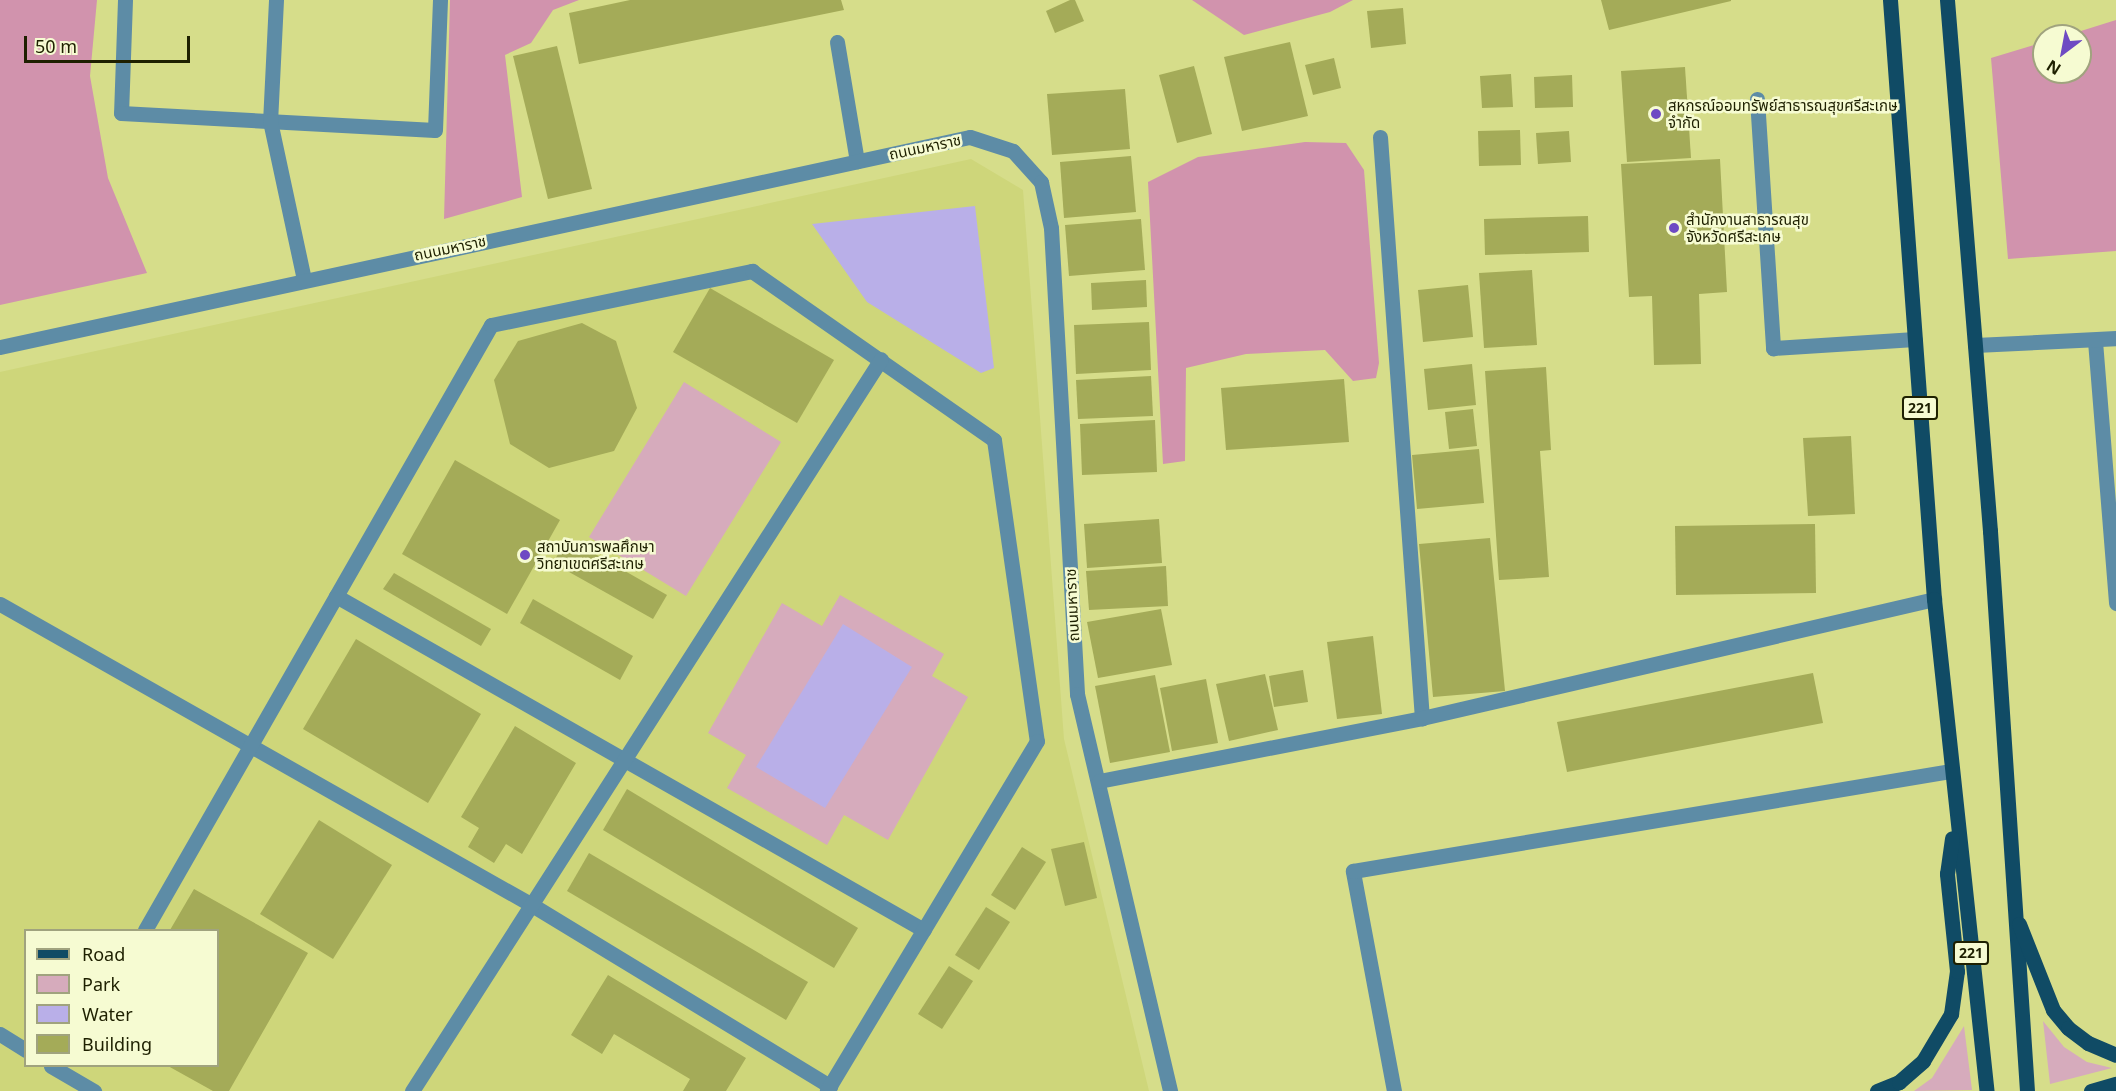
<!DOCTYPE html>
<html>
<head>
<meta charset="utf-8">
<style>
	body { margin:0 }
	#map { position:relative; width:2116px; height:1091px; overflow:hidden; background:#d6dd8a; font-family:"Noto Sans","Noto Sans Thai",sans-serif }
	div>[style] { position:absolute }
	.built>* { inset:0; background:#ced67a }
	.green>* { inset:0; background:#d6abbc }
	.forest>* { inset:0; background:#d193ad }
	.water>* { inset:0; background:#b9afe8 }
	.building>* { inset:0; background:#a4ab58 }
	.minor>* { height:15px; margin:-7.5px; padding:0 7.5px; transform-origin:7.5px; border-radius:7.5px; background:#5d8ca6 }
	.major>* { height:15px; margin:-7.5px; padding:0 7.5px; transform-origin:7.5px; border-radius:7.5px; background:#104b65 }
	.dots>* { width:16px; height:16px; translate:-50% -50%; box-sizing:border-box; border:3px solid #f6fbd2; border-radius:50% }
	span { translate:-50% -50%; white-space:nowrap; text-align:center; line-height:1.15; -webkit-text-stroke:5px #f6fbd2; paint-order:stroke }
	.shield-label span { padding:2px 4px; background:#f6fbd2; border:2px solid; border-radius:4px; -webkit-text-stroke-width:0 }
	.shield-label { font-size:14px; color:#1e2000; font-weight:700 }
	.poi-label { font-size:15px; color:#1e2000 }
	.left { translate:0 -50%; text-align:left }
	.street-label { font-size:15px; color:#1e2000 }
	.legend { position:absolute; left:24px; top:929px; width:195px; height:138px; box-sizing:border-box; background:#f6fbd2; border:2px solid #a0a37e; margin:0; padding:8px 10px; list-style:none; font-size:18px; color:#1e2000 }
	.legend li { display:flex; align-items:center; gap:12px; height:30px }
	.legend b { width:30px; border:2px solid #a0a37e }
	.north { position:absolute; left:2032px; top:24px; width:60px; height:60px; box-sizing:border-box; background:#f6fbd2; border:2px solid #a0a37e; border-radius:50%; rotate:212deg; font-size:16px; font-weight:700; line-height:24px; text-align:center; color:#1e2000 }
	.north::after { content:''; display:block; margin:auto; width:21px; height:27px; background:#6e4ac3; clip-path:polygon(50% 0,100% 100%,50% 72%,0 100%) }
	.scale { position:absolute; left:24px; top:36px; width:166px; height:27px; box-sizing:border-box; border:3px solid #1e2000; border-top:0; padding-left:8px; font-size:18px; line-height:21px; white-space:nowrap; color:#1e2000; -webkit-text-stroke:4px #f6fbd2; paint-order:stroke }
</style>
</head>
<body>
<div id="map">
	<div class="built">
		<div style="clip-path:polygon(evenodd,971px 159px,1023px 190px,1064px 739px,1149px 1091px,0 1091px,0 372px,971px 159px,26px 930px,218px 930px,218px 1066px,26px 1066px,26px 930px)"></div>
	</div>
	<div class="green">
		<div style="clip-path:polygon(684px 382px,781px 442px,686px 596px,589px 537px)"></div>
		<div style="clip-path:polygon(840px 595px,944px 654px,932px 676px,968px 697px,888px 840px,844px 815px,827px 845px,727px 788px,746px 755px,708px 733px,782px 603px,822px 626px)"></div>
		<div style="clip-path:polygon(2043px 1021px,2064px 1047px,2087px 1062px,2112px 1068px,2050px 1084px)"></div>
		<div style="clip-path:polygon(1964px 1026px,1972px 1090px,1914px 1091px,1932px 1078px)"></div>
	</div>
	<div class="forest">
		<div style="clip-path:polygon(0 0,97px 0,90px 76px,108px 178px,147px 273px,0 305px)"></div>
		<div style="clip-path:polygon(450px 0,579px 0,553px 10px,531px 43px,505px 55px,522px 197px,444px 219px)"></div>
		<div style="clip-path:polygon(1192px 0,1353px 0,1330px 12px,1244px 35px)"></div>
		<div style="clip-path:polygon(2116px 20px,2116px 251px,2008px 259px,1991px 58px,2044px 42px,2044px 72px,2080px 72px,2080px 36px,2065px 36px)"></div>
		<div style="clip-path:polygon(1305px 142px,1346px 143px,1364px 170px,1379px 363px,1376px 378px,1353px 381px,1325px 350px,1246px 354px,1186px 368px,1185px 461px,1163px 464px,1148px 182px,1198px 157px)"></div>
	</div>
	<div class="water">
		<div style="clip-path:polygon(975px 206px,994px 368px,981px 373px,867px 302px,812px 224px)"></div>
		<div style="clip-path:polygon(843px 624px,912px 667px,825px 808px,756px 767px)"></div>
	</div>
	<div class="building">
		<div style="clip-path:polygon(630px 0,841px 0,844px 10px,579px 64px,569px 13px)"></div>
		<div style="clip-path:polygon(1070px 0,1075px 0,1084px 21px,1055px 33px,1046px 11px)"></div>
		<div style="clip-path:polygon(1601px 0,1731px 0,1731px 1px,1609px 30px)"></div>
		<div style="clip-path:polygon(1403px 8px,1406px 44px,1371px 48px,1367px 11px)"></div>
		<div style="clip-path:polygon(1290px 42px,1308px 116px,1242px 131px,1224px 57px)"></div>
		<div style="clip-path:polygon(557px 46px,592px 189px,548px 199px,513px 56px)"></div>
		<div style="clip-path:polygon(1334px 58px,1341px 88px,1313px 95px,1305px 65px)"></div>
		<div style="clip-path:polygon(1194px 66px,1212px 134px,1177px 143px,1159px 75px)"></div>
		<div style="clip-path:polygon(1685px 67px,1691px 158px,1627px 162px,1621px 71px)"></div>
		<div style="clip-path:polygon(1511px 74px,1513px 107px,1482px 108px,1480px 76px)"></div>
		<div style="clip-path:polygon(1572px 75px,1573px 107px,1535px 108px,1534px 77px)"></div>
		<div style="clip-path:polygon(1125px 89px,1130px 149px,1052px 155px,1047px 94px)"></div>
		<div style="clip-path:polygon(1520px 130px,1521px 165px,1479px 166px,1478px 131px)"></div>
		<div style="clip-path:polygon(1569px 131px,1571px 162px,1538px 164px,1536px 133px)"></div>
		<div style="clip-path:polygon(1131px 156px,1136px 212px,1064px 218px,1060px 162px)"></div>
		<div style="clip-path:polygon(1720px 159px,1727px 292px,1699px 294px,1701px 364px,1654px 365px,1652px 296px,1629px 297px,1621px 164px)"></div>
		<div style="clip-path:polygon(1588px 216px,1589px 252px,1485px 255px,1484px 219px)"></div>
		<div style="clip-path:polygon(1141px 219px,1145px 270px,1069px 276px,1065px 225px)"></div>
		<div style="clip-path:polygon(1532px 270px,1537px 345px,1484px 348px,1479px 273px)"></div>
		<div style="clip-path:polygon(1146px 280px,1147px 307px,1092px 310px,1091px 283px)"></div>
		<div style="clip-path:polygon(1468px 285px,1473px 337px,1423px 342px,1418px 290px)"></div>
		<div style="clip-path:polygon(710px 288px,834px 360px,797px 423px,673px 352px)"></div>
		<div style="clip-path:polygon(1149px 322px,1151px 370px,1076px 374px,1074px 325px)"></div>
		<div style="clip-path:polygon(582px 323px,616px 341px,637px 408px,614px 451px,549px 468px,510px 444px,494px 380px,518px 341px)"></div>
		<div style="clip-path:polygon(1472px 364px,1476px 405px,1428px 410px,1424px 369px)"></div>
		<div style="clip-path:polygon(1546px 367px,1551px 450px,1540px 451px,1549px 577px,1499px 580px,1485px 371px)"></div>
		<div style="clip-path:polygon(1151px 376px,1153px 416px,1078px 419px,1076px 380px)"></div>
		<div style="clip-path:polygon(1344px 379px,1349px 442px,1226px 450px,1221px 388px)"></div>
		<div style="clip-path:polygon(1473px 409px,1477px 446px,1449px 449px,1445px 412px)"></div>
		<div style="clip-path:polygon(1155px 420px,1157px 472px,1082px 475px,1080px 424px)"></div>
		<div style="clip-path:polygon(1851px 436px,1855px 514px,1808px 516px,1803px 438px)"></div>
		<div style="clip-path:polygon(1479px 449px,1484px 503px,1417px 509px,1412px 455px)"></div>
		<div style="clip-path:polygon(455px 460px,560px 520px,507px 614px,402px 554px)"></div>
		<div style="clip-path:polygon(1159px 519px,1162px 563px,1087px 568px,1084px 524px)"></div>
		<div style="clip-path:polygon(1815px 524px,1816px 593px,1676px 595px,1675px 526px)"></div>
		<div style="clip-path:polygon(567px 538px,667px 595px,653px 619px,553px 563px)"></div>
		<div style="clip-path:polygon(1490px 538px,1505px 691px,1433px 697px,1419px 544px)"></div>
		<div style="clip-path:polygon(1166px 566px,1168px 606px,1089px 610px,1086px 571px)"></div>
		<div style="clip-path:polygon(394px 573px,491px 629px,481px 646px,383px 589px)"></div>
		<div style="clip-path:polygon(533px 599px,633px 656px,620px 680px,520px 623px)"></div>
		<div style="clip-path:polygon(1161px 609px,1172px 665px,1098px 678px,1087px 622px)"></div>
		<div style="clip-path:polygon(1373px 636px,1382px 714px,1337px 719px,1327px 642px)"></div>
		<div style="clip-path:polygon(356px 639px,481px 714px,428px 803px,303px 729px)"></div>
		<div style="clip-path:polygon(1303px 670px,1308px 702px,1274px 707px,1269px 676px)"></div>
		<div style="clip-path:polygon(1813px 673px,1823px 723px,1567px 772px,1557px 722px)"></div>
		<div style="clip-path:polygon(1265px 674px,1278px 730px,1229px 741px,1216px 684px)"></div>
		<div style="clip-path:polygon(1155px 675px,1170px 752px,1110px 763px,1095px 686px)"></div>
		<div style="clip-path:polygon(1206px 679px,1218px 743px,1172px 751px,1160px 688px)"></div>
		<div style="clip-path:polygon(515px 726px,576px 763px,522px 854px,506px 844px,494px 863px,468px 847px,479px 828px,461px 817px)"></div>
		<div style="clip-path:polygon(627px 789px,858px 928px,834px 968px,603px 830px)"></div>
		<div style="clip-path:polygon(319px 820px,392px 865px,333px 959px,260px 914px)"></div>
		<div style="clip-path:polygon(1084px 842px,1097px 898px,1065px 906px,1051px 849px)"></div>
		<div style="clip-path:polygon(1022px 847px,1046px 862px,1015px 910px,991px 895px)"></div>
		<div style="clip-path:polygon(589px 853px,808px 982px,786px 1020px,567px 891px)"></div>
		<div style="clip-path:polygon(194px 889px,308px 953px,229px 1091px,213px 1091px,168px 1066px,218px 1066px,218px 930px,170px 930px)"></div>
		<div style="clip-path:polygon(986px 907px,1010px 922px,979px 970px,955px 955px)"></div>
		<div style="clip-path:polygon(949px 966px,973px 981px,942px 1029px,918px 1014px)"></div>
		<div style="clip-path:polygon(608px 975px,746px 1058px,726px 1091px,683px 1091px,690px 1079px,614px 1034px,602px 1054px,571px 1035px)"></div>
	</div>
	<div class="minor">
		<div style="left:125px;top:0;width:113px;rotate:92deg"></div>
		<div style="left:121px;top:113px;width:314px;rotate:3.1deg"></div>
		<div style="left:435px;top:130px;width:130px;rotate:-87.8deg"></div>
		<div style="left:276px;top:0;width:121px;rotate:92.8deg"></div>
		<div style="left:270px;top:121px;width:162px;rotate:77.9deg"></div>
		<div style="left:837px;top:42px;width:121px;rotate:80.5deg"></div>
		<div style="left:1757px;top:99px;width:250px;rotate:86.3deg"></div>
		<div style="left:1773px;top:348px;width:142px;rotate:-3.6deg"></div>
		<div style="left:1380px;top:137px;width:583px;rotate:85.87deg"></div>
		<div style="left:2095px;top:341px;width:263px;rotate:85.4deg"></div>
		<div style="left:1975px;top:345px;width:141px;rotate:-2.8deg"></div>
		<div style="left:0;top:347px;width:992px;rotate:-12.22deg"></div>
		<div style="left:970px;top:137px;width:45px;rotate:18deg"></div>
		<div style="left:1013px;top:151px;width:42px;rotate:47.9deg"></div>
		<div style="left:1041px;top:182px;width:47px;rotate:77.7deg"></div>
		<div style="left:1051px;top:228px;width:467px;rotate:86.8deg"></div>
		<div style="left:1077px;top:694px;width:408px;rotate:76.8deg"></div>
		<div style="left:336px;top:596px;width:676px;rotate:29.6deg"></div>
		<div style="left:0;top:604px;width:611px;rotate:29.5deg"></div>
		<div style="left:532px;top:905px;width:349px;rotate:31.3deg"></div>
		<div style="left:1099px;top:781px;width:329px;rotate:-11deg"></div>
		<div style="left:1422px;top:718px;width:526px;rotate:-13.08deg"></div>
		<div style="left:145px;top:930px;width:697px;rotate:-60.23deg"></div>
		<div style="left:491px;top:325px;width:267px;rotate:-11.7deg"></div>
		<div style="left:752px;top:271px;width:295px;rotate:34.9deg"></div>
		<div style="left:994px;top:440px;width:304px;rotate:81.9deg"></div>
		<div style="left:1037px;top:741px;width:408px;rotate:121deg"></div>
		<div style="left:0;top:1034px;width:31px;rotate:32deg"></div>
		<div style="left:51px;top:1066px;width:50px;rotate:30.2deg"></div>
		<div style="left:412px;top:1091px;width:869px;rotate:-57.35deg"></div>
		<div style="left:1394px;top:1091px;width:224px;rotate:-100.6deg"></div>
		<div style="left:1353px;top:871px;width:605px;rotate:-9.51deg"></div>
	</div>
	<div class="major">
		<div style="left:1890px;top:0;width:601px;rotate:85.8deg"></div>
		<div style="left:1934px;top:599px;width:495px;rotate:83.9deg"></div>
		<div style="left:1947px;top:0;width:533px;rotate:85.37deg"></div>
		<div style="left:1990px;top:531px;width:561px;rotate:86.22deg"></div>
		<div style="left:2019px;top:924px;width:92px;rotate:68.4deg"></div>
		<div style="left:2053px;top:1010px;width:23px;rotate:50deg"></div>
		<div style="left:2068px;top:1028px;width:25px;rotate:37deg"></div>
		<div style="left:2088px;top:1043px;width:30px;rotate:23deg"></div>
		<div style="left:1877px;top:1091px;width:24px;rotate:-22deg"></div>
		<div style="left:1899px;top:1082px;width:32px;rotate:-41deg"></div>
		<div style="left:1923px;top:1061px;width:55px;rotate:-59.2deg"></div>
		<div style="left:1951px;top:1014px;width:43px;rotate:-82.1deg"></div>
		<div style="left:1957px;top:971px;width:98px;rotate:-95.9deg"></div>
		<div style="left:1947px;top:874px;width:36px;rotate:-82deg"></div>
		<div style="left:2091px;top:1091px;width:26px;rotate:-16deg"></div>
	</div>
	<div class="dots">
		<div style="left:1656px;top:114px;background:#6e4ac3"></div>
		<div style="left:1674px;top:228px;background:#6e4ac3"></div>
		<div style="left:525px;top:555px;background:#6e4ac3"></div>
	</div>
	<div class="shield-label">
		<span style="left:1920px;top:408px">221</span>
		<span style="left:1971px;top:953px">221</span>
	</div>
	<div class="poi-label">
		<span class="left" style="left:1668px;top:114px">สหกรณ์ออมทรัพย์สาธารณสุขศรีสะเกษ<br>จำกัด</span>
		<span class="left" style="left:1686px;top:228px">สำนักงานสาธารณสุข<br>จังหวัดศรีสะเกษ</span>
		<span class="left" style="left:537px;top:555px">สถาบันการพลศึกษา<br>วิทยาเขตศรีสะเกษ</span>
	</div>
	<div class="street-label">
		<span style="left:925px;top:147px;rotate:-12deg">ถนนมหาราช</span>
		<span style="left:450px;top:248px;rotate:-12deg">ถนนมหาราช</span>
		<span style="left:1072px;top:605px;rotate:-93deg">ถนนมหาราช</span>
	</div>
	<ul class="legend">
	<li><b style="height:8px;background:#104b65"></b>Road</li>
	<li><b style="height:16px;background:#d6abbc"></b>Park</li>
	<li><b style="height:16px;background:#b9afe8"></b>Water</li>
	<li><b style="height:16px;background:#a4ab58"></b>Building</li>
	</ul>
	<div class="north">N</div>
	<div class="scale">50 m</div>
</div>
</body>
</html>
